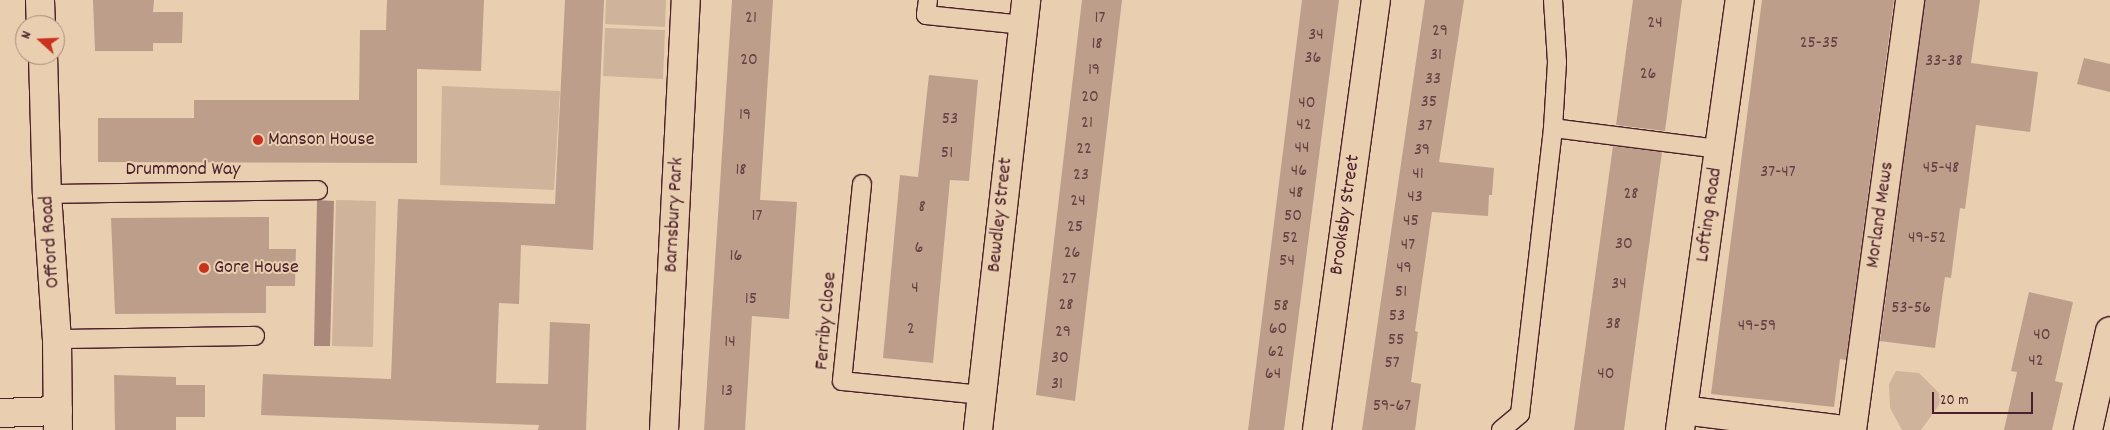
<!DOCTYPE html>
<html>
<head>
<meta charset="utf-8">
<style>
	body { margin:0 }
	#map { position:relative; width:2110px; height:430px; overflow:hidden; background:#e9cfb0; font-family:Dekko,sans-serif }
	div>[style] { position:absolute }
	.green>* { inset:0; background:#cfb39a }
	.water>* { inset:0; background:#aa897b }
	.building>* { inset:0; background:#bc9e8b }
	.roads { filter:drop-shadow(1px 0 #4a1f2b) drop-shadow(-1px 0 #4a1f2b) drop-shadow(0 1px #4a1f2b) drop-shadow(0 -1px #4a1f2b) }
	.service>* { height:18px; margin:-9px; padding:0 9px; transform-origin:9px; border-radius:9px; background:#e9cfb0 }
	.minor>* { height:28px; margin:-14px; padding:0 14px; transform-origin:14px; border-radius:14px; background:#e9cfb0 }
	.tertiary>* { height:28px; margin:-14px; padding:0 14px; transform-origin:14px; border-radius:14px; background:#e9cfb0 }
	.dots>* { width:14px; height:14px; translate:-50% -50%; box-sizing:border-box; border:2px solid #e9cfb0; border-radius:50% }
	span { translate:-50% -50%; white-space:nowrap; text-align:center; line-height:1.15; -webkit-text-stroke:4px #e9cfb0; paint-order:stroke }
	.number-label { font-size:18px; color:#663f43 }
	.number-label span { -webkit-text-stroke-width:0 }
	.poi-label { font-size:20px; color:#4a1f2b }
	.left { translate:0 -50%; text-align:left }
	.street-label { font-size:20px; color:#4a1f2b }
	.north { position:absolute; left:15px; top:15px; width:50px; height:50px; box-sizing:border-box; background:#e9cfb0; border:1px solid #a9897b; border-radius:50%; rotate:290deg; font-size:14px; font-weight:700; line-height:20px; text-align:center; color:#4a1f2b }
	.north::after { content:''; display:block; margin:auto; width:18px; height:22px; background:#c8321e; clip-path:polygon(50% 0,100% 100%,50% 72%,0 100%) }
	.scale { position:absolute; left:1932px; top:392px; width:101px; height:22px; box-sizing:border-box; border:2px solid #4a1f2b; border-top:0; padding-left:6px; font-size:15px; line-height:18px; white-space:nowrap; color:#4a1f2b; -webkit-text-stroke:4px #e9cfb0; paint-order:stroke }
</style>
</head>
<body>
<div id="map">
	<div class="green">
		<div style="clip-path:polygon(606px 0,666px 0,665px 27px,605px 24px)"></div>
		<div style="clip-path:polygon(605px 28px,665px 30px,663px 79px,603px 76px)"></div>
		<div style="clip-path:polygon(442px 86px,560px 91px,554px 190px,440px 185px)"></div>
		<div style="clip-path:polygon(336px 200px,376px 201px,373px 347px,332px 346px)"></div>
		<div style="clip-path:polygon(1896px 371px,1919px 373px,1944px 398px,1921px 430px,1902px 430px,1890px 408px,1889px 384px)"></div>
	</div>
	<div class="water">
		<div style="clip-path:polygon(317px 200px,334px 201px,330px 346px,314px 346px)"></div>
	</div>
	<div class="building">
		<div style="clip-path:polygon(93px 0,154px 0,153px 12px,183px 12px,182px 43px,153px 43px,153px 51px,95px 51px)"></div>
		<div style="clip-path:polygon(387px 0,484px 0,481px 71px,417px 69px,417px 163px,98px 162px,98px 118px,194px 118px,194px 100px,359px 100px,360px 30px,386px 30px)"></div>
		<div style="clip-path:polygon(565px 0,604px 0,593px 250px,521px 245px,519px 304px,499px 303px,496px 383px,548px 384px,550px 322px,590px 324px,586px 430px,538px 430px,539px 425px,261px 415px,263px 374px,391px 379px,398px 199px,555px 204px)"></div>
		<div style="clip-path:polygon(732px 0,773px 0,760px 200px,797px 202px,789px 319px,752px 316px,745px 430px,704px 430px)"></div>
		<div style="clip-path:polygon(1082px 0,1122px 0,1075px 401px,1036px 395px)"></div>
		<div style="clip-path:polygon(1302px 0,1339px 0,1284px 430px,1248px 430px)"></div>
		<div style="clip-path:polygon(1425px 0,1464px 0,1439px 162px,1494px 168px,1492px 195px,1489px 195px,1488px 216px,1432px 212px,1415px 331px,1418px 332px,1411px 382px,1421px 384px,1415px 430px,1362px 430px)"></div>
		<div style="clip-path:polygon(1633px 0,1682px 0,1665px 131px,1616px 125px)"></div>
		<div style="clip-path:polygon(1762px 0,1894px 0,1846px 360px,1840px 359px,1834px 407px,1711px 394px)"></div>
		<div style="clip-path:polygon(1925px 0,1980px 0,1971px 63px,2038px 72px,2030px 132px,1976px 125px,1965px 209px,1960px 208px,1951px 278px,1945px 277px,1935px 348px,1880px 341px)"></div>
		<div style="clip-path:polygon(2084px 58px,2110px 64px,2110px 92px,2077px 84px)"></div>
		<div style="clip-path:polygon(929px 75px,978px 80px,969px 181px,950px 180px,933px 363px,883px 358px,900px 175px,918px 177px)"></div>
		<div style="clip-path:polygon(1613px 146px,1662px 152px,1639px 318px,1624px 430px,1574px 430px)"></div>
		<div style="clip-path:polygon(269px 217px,269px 249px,296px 249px,295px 286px,266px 286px,266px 313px,115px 314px,111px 218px)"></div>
		<div style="clip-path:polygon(2029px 292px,2073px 302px,2055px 381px,2063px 383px,2052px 430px,2004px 430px,2017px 372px,2011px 371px)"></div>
		<div style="clip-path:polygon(114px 375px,176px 377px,176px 385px,205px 385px,205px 417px,176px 417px,176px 430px,115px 430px)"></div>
	</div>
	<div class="roads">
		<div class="service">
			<div style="left:928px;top:0;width:15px;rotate:98deg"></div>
			<div style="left:926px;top:15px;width:98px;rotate:5.9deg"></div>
			<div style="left:1553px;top:128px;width:167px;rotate:7.2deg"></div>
			<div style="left:862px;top:184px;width:198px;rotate:95.8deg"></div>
			<div style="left:842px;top:381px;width:142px;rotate:5.7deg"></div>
			<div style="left:47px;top:194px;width:271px;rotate:-0.8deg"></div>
			<div style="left:57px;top:339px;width:198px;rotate:-0.9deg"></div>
			<div style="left:1501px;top:430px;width:25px;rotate:-40deg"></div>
			<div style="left:1520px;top:414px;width:288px;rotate:-83.4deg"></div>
			<div style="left:1553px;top:128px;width:66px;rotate:-86.5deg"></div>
			<div style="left:1557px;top:62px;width:62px;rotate:-93.7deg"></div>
		</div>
		<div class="minor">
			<div style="left:1683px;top:410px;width:162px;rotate:7.1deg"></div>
			<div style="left:664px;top:430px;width:431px;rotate:-87.1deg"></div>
			<div style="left:978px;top:430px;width:433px;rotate:-83.6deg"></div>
			<div style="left:1317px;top:430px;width:434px;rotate:-82.2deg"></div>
			<div style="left:1680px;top:430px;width:434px;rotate:-82.1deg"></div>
			<div style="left:1852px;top:430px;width:434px;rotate:-82.3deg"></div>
			<div style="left:2088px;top:430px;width:101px;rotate:-77.5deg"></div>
		</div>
		<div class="tertiary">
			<div style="left:40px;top:0;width:25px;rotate:88deg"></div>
			<div style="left:43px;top:55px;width:139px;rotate:88.4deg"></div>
			<div style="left:47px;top:194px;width:145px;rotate:86.1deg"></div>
			<div style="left:57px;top:339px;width:91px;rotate:89.4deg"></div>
			<div style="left:0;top:413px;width:58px;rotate:-2deg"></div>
		</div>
	</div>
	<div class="dots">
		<div style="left:258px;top:140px;background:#c8321e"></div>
		<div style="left:204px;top:268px;background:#c8321e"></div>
	</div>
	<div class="number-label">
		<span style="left:751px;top:19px">21</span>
		<span style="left:1100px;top:19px">17</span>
		<span style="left:1655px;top:24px">24</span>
		<span style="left:1440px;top:32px">29</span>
		<span style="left:1316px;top:36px">34</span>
		<span style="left:1819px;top:44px">25-35</span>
		<span style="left:1097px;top:45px">18</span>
		<span style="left:1436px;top:56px">31</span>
		<span style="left:1313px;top:59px">36</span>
		<span style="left:749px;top:61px">20</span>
		<span style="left:1944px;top:62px">33-38</span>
		<span style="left:1094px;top:71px">19</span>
		<span style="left:1648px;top:75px">26</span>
		<span style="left:1433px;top:80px">33</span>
		<span style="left:1090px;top:98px">20</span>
		<span style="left:1429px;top:103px">35</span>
		<span style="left:1307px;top:104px">40</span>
		<span style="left:745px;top:116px">19</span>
		<span style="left:950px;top:120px">53</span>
		<span style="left:1087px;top:124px">21</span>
		<span style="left:1304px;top:126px">42</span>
		<span style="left:1425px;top:127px">37</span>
		<span style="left:1302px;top:149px">44</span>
		<span style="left:1084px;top:150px">22</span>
		<span style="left:1422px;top:151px">39</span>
		<span style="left:947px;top:154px">51</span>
		<span style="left:1941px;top:169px">45-48</span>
		<span style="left:741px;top:171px">18</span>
		<span style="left:1299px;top:172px">46</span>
		<span style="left:1778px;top:173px">37-47</span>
		<span style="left:1418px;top:175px">41</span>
		<span style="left:1081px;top:176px">23</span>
		<span style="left:1296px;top:194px">48</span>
		<span style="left:1631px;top:195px">28</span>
		<span style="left:1415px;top:198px">43</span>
		<span style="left:1078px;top:202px">24</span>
		<span style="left:922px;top:208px">8</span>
		<span style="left:757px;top:217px">17</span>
		<span style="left:1293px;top:217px">50</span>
		<span style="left:1411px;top:222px">45</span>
		<span style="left:1075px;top:228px">25</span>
		<span style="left:1290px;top:239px">52</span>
		<span style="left:1927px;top:239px">49-52</span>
		<span style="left:1624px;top:245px">30</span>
		<span style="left:1408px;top:246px">47</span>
		<span style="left:919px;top:249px">6</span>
		<span style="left:1072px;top:254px">26</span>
		<span style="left:736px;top:257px">16</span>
		<span style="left:1287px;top:262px">54</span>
		<span style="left:1404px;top:269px">49</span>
		<span style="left:1069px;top:280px">27</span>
		<span style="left:1619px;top:285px">34</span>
		<span style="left:915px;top:289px">4</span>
		<span style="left:1401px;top:293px">51</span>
		<span style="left:751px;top:300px">15</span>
		<span style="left:1066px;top:306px">28</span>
		<span style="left:1281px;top:307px">58</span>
		<span style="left:1911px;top:309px">53-56</span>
		<span style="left:1397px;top:317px">53</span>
		<span style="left:1613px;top:325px">38</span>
		<span style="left:1757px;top:327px">49-59</span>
		<span style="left:911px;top:330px">2</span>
		<span style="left:1278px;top:330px">60</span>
		<span style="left:1063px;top:333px">29</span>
		<span style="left:2042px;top:336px">40</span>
		<span style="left:1396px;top:341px">55</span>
		<span style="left:730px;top:343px">14</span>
		<span style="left:1276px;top:353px">62</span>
		<span style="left:1060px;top:359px">30</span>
		<span style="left:2036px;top:362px">42</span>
		<span style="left:1392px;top:364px">57</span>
		<span style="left:1273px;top:375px">64</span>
		<span style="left:1606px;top:375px">40</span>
		<span style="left:1057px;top:385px">31</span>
		<span style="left:727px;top:392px">13</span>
		<span style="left:1392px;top:407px">59-67</span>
	</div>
	<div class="poi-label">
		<span class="left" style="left:268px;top:140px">Manson House</span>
		<span class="left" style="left:214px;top:268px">Gore House</span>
	</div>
	<div class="street-label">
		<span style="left:183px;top:170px">Drummond Way</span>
		<span style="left:675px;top:215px;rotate:-87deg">Barnsbury Park</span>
		<span style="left:1001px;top:215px;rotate:-84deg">Bewdley Street</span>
		<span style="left:1346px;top:215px;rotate:-82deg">Brooksby Street</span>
		<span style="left:1710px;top:215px;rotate:-82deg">Lofting Road</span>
		<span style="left:1881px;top:215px;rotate:-82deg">Morland Mews</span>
		<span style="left:51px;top:242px;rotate:-94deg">Offord Road</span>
		<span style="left:827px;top:321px;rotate:-85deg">Ferriby Close</span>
	</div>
	<div class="north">N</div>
	<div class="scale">20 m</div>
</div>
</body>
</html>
